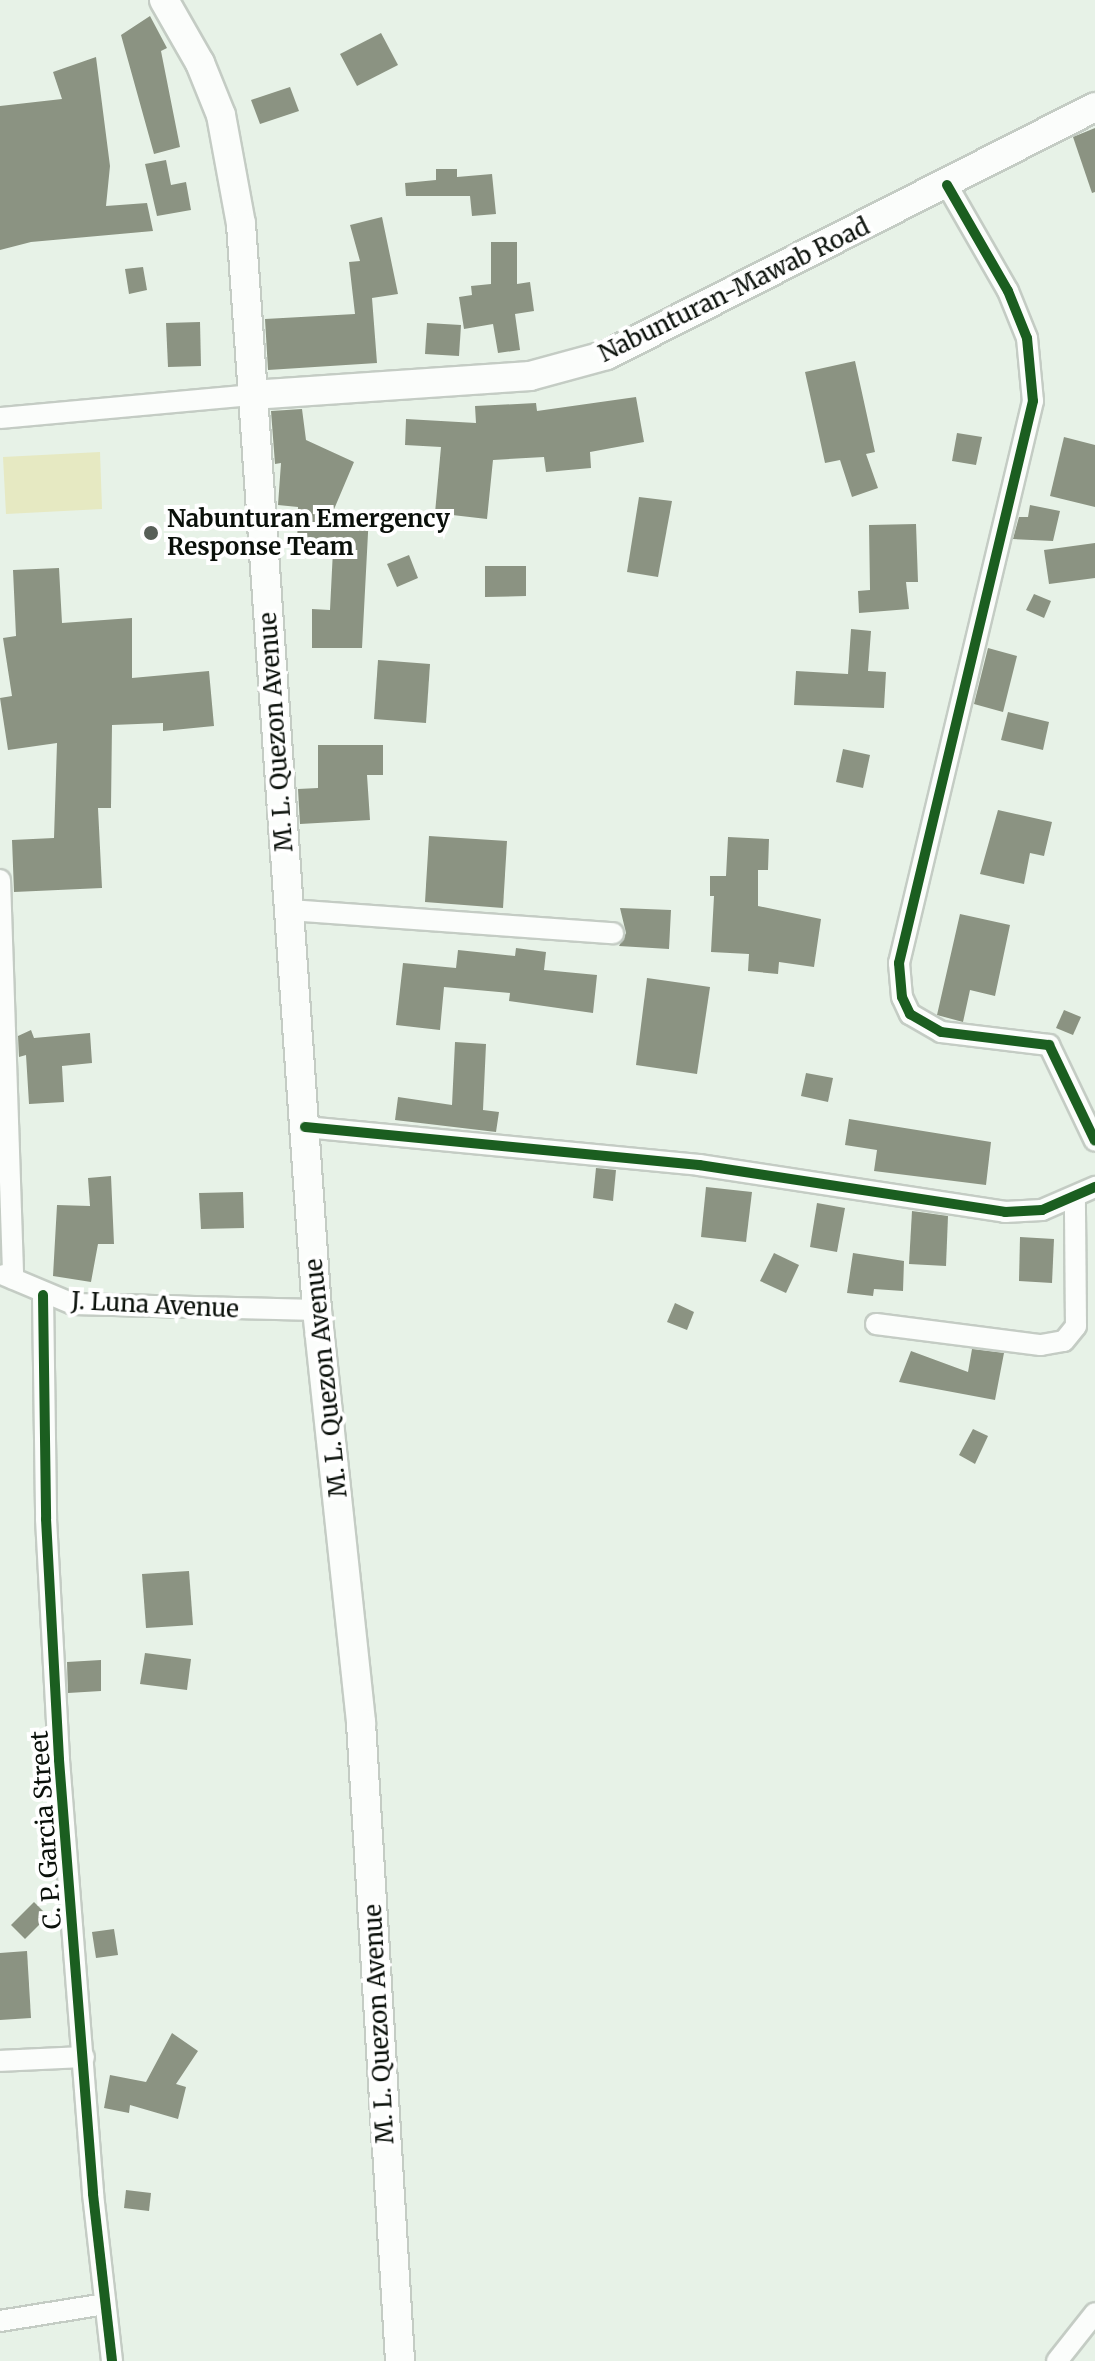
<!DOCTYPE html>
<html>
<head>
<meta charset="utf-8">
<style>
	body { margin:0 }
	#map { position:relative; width:1095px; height:2361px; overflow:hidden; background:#e7f2e7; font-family:Merriweather,serif }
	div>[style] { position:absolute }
	.green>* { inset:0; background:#e6e9c2 }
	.building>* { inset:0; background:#8b9382 }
	.roads { filter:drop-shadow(2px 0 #c4ccc4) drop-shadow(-2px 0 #c4ccc4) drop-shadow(0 2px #c4ccc4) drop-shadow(0 -2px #c4ccc4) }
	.minor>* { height:20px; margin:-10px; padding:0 10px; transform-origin:10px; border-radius:10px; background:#fbfdfb }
	.secondary>* { height:28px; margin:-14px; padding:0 14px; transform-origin:14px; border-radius:14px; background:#fbfdfb }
	.cycleway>* { height:10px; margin:-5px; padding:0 5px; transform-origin:5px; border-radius:5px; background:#1b5e20 }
	.dots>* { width:22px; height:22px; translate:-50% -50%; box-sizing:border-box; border:4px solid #fff; border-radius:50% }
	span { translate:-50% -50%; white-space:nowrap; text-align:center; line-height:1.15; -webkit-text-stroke:8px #fff; paint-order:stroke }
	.street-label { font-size:24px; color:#0a100a }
	.poi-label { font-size:24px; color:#0a100a; font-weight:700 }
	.left { translate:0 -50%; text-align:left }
</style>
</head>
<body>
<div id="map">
	<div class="green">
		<div style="clip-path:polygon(100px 452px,102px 509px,6px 514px,3px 457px)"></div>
	</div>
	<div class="building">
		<div style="clip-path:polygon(150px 16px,167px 48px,161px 51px,180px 147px,154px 154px,121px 35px)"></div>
		<div style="clip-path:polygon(381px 33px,398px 65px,357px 86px,340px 54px)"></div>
		<div style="clip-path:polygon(96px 57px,110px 166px,106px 206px,147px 203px,153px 231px,31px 242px,0 250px,0 106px,62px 99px,53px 72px)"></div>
		<div style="clip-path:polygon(290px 87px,299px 111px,260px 124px,251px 100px)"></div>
		<div style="clip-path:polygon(1095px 128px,1095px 192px,1092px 193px,1073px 137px)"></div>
		<div style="clip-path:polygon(166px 160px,171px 185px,186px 182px,191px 210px,157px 216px,145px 164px)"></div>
		<div style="clip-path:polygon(436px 169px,457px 169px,457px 177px,492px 174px,496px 214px,472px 216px,470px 196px,406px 196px,405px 183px,436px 180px)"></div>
		<div style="clip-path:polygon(382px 217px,398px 294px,372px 298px,377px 363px,268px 370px,265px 319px,355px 314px,349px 262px,360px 261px,350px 225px)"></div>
		<div style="clip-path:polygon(491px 242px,517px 242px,517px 284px,530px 282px,534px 311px,515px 314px,520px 350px,498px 353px,493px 324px,464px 329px,459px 297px,472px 295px,471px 286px,491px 284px)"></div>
		<div style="clip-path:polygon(143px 267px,147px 290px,129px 294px,125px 269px)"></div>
		<div style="clip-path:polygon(200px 322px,201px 366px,168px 367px,166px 323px)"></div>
		<div style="clip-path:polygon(427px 323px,461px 325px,459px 356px,425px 354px)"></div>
		<div style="clip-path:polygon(855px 361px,875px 452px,866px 454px,878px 488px,852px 497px,840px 460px,825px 463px,805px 372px)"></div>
		<div style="clip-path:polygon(636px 397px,644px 442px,590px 452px,591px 468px,546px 472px,544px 457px,493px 460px,487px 519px,435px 513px,441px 447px,405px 445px,406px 419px,476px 423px,475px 406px,536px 403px,537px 411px)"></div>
		<div style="clip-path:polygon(302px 409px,306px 440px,354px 462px,332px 514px,369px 514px,362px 648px,312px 648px,312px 609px,330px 610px,333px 550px,297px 549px,298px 507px,278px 505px,281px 463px,275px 464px,271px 411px)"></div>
		<div style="clip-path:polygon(957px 433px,982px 437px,976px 465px,952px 461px)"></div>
		<div style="clip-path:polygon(1064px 437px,1095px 445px,1095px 507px,1050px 496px)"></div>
		<div style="clip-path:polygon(639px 497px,672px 501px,658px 577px,627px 572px)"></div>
		<div style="clip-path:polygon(1030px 505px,1060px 511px,1053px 541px,1013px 539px,1019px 517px,1028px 517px)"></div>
		<div style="clip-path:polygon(916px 524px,918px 582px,906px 582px,909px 609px,859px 613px,858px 591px,870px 590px,869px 525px)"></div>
		<div style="clip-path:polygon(1095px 543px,1095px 578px,1049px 584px,1044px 550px)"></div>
		<div style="clip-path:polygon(409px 555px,418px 578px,397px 587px,387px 564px)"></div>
		<div style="clip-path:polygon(485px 566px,526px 566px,526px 596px,485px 597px)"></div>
		<div style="clip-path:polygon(59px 568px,62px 623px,132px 618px,132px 678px,209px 671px,214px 726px,163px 731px,163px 723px,112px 725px,111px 808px,98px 808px,102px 888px,14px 892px,12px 840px,54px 838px,57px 743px,8px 750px,0 698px,12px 696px,3px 638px,16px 636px,13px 570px)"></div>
		<div style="clip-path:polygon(1034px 594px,1051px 601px,1044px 618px,1026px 610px)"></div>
		<div style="clip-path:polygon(851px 629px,871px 631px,868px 671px,886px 672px,884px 708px,794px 705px,796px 671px,848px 674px)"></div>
		<div style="clip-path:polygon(988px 648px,1017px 656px,1003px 712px,974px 704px)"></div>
		<div style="clip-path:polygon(378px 660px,430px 664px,426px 723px,374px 719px)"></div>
		<div style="clip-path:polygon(1008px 712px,1049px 722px,1043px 750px,1001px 740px)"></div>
		<div style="clip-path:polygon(318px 745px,383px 745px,383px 775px,367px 775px,370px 820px,300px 824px,298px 789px,318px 788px)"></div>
		<div style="clip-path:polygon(843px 749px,870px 755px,863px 788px,836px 782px)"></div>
		<div style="clip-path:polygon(998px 810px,1052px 822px,1044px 856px,1030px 853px,1024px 884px,980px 874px)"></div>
		<div style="clip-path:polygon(429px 836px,507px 841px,503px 908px,425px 902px)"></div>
		<div style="clip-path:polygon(728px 837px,769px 839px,768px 870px,758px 870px,758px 906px,821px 919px,814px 967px,779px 962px,778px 974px,748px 971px,749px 954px,711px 952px,714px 896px,710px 896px,710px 876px,726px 876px)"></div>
		<div style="clip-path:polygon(620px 908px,671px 910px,669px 949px,619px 946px,626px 933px)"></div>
		<div style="clip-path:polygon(960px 914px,1010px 925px,995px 996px,970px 990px,963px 1022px,937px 1015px)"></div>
		<div style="clip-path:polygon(516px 948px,546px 952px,544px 970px,597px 975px,593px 1013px,509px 1001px,510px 993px,444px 987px,440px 1030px,396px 1025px,403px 963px,456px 968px,458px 950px,515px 956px)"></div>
		<div style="clip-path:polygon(647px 978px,710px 987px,697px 1074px,636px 1065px)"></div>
		<div style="clip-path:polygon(1064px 1010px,1081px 1017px,1073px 1035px,1056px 1028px)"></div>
		<div style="clip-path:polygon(31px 1030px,34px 1038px,90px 1033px,92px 1063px,62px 1066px,64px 1102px,29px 1104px,26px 1055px,19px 1057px,18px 1036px)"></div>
		<div style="clip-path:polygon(455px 1042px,486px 1044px,483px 1110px,499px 1112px,496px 1132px,395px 1120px,398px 1097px,452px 1105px)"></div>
		<div style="clip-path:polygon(806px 1073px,833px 1078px,828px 1102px,801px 1096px)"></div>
		<div style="clip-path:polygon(849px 1119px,991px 1142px,986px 1185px,874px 1171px,877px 1150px,845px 1145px)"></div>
		<div style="clip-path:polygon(596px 1168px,616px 1170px,613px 1201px,593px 1198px)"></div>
		<div style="clip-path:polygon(111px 1176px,114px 1244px,98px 1244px,91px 1282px,53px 1276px,57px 1205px,90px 1206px,88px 1178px)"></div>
		<div style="clip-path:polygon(706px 1187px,752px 1192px,746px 1242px,701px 1237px)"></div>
		<div style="clip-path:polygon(243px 1192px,244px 1228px,201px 1229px,199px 1193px)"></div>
		<div style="clip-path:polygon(817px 1203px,845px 1208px,837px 1252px,810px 1247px)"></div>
		<div style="clip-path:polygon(912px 1211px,948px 1216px,946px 1266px,909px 1264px)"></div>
		<div style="clip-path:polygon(1020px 1237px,1054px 1239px,1052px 1283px,1019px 1281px)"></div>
		<div style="clip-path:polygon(774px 1253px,799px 1265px,786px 1293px,760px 1281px)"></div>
		<div style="clip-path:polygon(853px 1253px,904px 1261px,903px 1291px,874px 1289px,873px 1296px,847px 1293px)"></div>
		<div style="clip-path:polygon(675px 1303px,694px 1312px,687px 1330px,667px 1322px)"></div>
		<div style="clip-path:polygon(972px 1349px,1004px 1353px,995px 1400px,899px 1382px,911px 1351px,968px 1372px)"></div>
		<div style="clip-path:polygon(973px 1429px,988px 1436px,975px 1464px,959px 1455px)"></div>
		<div style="clip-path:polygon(189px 1571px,193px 1625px,146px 1628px,142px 1574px)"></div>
		<div style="clip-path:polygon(145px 1653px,191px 1659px,187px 1690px,140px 1684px)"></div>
		<div style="clip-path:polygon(101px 1660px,101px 1691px,68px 1693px,67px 1662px)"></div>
		<div style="clip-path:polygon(34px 1902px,48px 1916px,25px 1939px,11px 1925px)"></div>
		<div style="clip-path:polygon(114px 1929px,118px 1955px,96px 1958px,92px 1932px)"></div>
		<div style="clip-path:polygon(27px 1951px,31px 2018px,0 2020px,0 1953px)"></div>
		<div style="clip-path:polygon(172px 2033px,198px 2051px,176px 2084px,186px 2087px,178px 2119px,130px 2105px,129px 2113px,104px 2108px,110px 2075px,146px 2082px)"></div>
		<div style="clip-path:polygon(126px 2190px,151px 2193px,149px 2211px,124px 2208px)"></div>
	</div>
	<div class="roads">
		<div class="minor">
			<div style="left:947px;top:185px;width:122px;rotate:60.1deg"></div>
			<div style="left:1008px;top:291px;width:51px;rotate:68deg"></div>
			<div style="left:1027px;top:338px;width:63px;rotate:84.6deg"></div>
			<div style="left:1033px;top:401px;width:578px;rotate:103.41deg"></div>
			<div style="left:899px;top:963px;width:34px;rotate:85deg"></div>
			<div style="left:902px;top:997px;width:19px;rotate:65deg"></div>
			<div style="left:910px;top:1014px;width:36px;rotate:30deg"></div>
			<div style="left:941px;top:1032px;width:109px;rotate:6.9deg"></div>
			<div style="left:1049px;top:1045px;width:106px;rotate:64.4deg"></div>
			<div style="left:0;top:418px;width:253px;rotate:-5.2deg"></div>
			<div style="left:0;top:880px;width:399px;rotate:88.1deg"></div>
			<div style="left:289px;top:910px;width:325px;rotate:4.1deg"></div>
			<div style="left:305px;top:1127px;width:396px;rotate:5.5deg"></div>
			<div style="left:699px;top:1165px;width:310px;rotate:8.7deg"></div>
			<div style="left:1005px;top:1212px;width:37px;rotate:-3deg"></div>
			<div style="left:1042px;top:1210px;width:58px;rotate:-23.5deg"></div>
			<div style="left:4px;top:1275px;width:75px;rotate:22.8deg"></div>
			<div style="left:73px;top:1304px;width:244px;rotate:1.4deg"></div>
			<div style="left:43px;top:1295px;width:224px;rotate:89.2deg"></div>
			<div style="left:46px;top:1519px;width:241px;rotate:86.9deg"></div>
			<div style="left:59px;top:1760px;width:435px;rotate:85.5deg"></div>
			<div style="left:93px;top:2194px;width:168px;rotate:83.5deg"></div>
			<div style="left:876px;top:1324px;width:166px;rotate:7.3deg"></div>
			<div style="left:1041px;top:1345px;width:23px;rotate:-10deg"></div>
			<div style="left:1064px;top:1341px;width:19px;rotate:-51deg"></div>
			<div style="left:1076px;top:1326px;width:126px;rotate:-90.5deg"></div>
			<div style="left:0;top:2061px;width:84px;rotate:-2.7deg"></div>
			<div style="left:0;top:2321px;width:106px;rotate:-9.2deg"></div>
			<div style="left:1057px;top:2361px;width:61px;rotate:-51.6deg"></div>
		</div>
		<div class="secondary">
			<div style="left:164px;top:0;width:73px;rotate:60.3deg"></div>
			<div style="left:200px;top:63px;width:56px;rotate:68deg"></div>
			<div style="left:221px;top:115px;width:111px;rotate:79.6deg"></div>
			<div style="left:241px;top:224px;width:1089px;rotate:86deg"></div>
			<div style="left:317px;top:1310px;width:415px;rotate:83.9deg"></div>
			<div style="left:361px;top:1723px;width:639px;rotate:86.5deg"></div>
			<div style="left:252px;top:395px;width:279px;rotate:-3.9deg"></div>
			<div style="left:530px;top:376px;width:80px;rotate:-15.3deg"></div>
			<div style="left:607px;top:355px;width:547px;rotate:-26.94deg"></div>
		</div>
	</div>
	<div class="cycleway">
		<div style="left:947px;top:185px;width:122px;rotate:60.1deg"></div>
		<div style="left:1008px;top:291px;width:51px;rotate:68deg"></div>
		<div style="left:1027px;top:338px;width:63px;rotate:84.6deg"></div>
		<div style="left:1033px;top:401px;width:578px;rotate:103.41deg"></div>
		<div style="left:899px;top:963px;width:34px;rotate:85deg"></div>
		<div style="left:902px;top:997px;width:19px;rotate:65deg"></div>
		<div style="left:910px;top:1014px;width:36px;rotate:30deg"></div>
		<div style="left:941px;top:1032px;width:109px;rotate:6.9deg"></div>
		<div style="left:1049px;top:1045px;width:106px;rotate:64.4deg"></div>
		<div style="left:305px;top:1127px;width:396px;rotate:5.5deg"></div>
		<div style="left:699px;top:1165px;width:310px;rotate:8.7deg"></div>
		<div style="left:1005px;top:1212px;width:37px;rotate:-3deg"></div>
		<div style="left:1042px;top:1210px;width:58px;rotate:-23.5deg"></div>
		<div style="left:43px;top:1295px;width:224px;rotate:89.2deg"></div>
		<div style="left:46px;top:1519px;width:241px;rotate:86.9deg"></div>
		<div style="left:59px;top:1760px;width:435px;rotate:85.5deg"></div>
		<div style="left:93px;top:2194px;width:168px;rotate:83.5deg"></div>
	</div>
	<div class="dots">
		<div style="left:151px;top:533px;background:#575f57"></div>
	</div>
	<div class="street-label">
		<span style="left:734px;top:290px;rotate:-26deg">Nabunturan-Mawab Road</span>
		<span style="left:276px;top:732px;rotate:-94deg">M. L. Quezon Avenue</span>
		<span style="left:155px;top:1305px;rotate:3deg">J. Luna Avenue</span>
		<span style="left:326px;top:1378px;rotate:-96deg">M. L. Quezon Avenue</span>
		<span style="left:46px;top:1830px;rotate:-94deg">C. P. Garcia Street</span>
		<span style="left:379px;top:2024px;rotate:-93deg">M. L. Quezon Avenue</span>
	</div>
	<div class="poi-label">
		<span class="left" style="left:167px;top:533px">Nabunturan Emergency<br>Response Team</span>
	</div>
</div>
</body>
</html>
